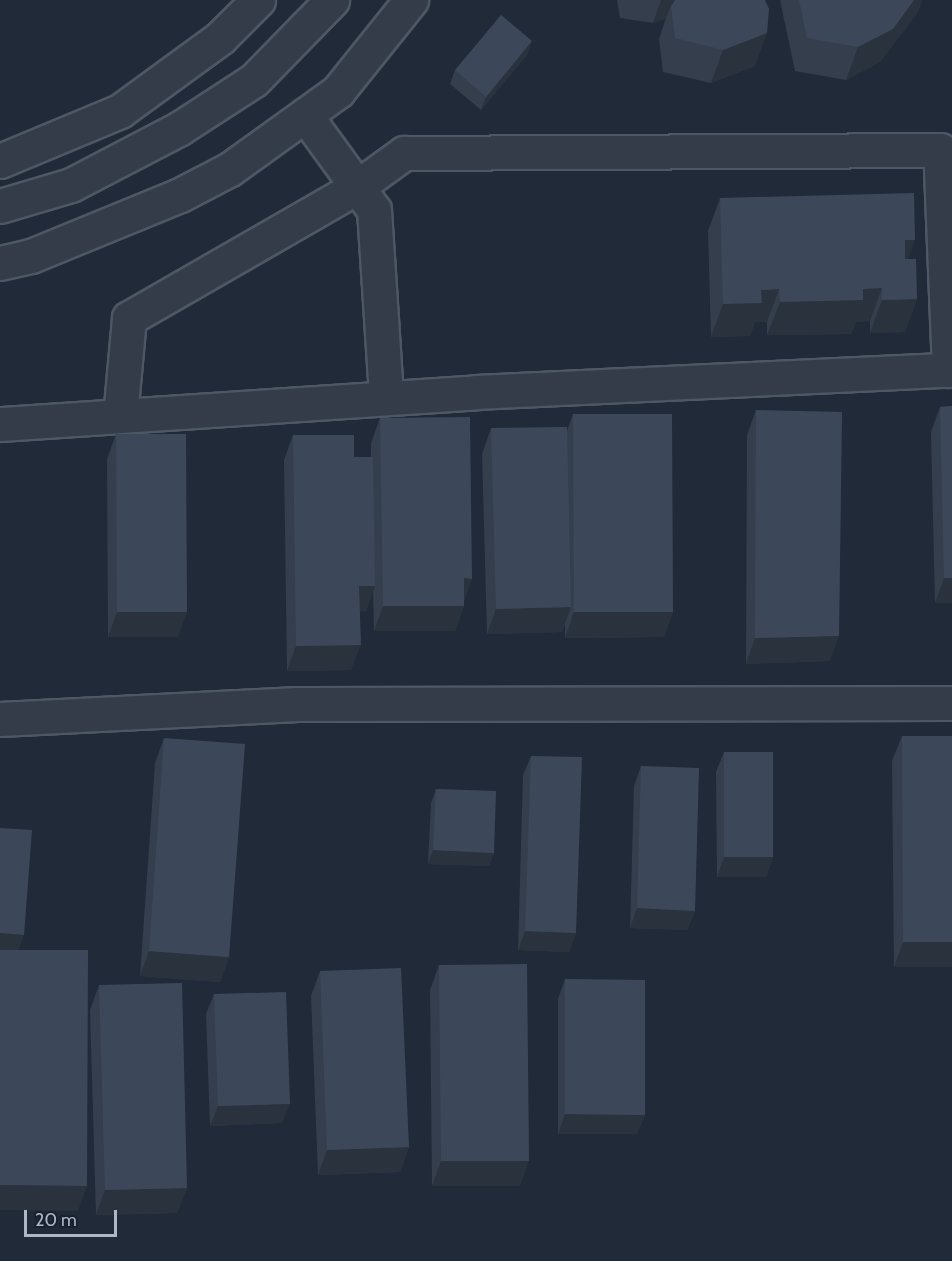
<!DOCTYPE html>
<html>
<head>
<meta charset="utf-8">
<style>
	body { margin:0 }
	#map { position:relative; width:952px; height:1261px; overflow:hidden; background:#202a39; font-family:Cabin,sans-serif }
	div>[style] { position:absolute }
	.roads { filter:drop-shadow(2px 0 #4e5764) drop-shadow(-2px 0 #4e5764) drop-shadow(0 2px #4e5764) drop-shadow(0 -2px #4e5764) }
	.minor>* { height:33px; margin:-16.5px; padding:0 16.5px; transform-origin:16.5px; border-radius:16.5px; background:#343c4a }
	.wall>* { inset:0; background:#343e4d }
	.shaded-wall>* { inset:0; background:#2a323e }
	.building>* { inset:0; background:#3c4859 }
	span { translate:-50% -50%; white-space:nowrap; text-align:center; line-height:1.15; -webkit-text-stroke:4.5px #19212e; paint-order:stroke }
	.scale { position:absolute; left:24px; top:1210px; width:93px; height:27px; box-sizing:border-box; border:3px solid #aeb7c6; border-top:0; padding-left:8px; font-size:18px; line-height:21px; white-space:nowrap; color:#aeb7c6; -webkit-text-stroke:4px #19212e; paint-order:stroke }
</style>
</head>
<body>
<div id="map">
	<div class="roads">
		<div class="minor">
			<div style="left:305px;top:115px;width:117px;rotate:54deg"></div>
			<div style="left:374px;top:210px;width:188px;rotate:86.3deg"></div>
			<div style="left:0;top:161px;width:130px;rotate:-22.6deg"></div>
			<div style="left:120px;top:111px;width:124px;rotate:-36.1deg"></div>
			<div style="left:220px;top:38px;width:54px;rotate:-45deg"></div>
			<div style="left:0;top:206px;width:74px;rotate:-16.5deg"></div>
			<div style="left:71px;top:185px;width:123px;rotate:-27.6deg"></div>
			<div style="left:180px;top:128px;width:88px;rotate:-33deg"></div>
			<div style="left:254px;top:80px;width:112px;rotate:-45.7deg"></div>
			<div style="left:0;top:263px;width:32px;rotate:-13deg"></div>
			<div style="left:31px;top:256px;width:161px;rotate:-22.3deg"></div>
			<div style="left:180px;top:195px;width:56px;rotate:-27.5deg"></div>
			<div style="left:230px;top:169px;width:133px;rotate:-35.8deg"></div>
			<div style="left:338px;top:91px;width:117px;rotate:-51.3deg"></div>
			<div style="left:0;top:424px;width:477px;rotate:-3.8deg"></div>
			<div style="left:476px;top:392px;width:474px;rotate:-2.7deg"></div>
			<div style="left:949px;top:370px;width:220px;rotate:-92.3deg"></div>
			<div style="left:940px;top:150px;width:536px;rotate:179.68deg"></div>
			<div style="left:404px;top:153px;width:58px;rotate:144.1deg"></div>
			<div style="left:357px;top:187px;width:263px;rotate:150.1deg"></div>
			<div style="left:129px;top:318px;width:98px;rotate:95.2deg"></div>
			<div style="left:0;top:719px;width:298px;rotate:-2.9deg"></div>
			<div style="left:298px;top:704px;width:654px;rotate:-0.09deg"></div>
		</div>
	</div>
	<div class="wall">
		<div style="clip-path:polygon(617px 0,765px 0,755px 66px,711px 83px,663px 72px,659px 39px,666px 18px,653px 23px,620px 18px)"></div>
		<div style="clip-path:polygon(780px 0,922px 0,918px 12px,880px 62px,846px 80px,795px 71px)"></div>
		<div style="clip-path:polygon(527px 55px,481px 110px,450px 84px,455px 70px)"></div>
		<div style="clip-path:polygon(720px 198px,908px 259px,917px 299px,905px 332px,870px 333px,870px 321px,856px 322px,851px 334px,767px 335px,767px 322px,755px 322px,750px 336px,711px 337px,708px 231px)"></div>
		<div style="clip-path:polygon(952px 406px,952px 603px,935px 603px,931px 432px,940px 407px)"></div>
		<div style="clip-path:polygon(756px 410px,830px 661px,746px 664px,747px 435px)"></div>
		<div style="clip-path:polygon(573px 414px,673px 612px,664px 637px,565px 638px,565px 624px,562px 632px,487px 634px,482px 454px,491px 428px,567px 431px)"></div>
		<div style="clip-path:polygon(380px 418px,464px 601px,464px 606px,455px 631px,374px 631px,373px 591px,366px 611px,360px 611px,351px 670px,287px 671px,284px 460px,293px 435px,354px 457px,371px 457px,371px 443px)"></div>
		<div style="clip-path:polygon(116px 434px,178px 637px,108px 637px,107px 459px)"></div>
		<div style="clip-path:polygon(902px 736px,952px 967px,894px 967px,892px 761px)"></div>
		<div style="clip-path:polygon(164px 738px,229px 957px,220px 982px,140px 976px,155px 763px)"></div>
		<div style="clip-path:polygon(724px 752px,773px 857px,766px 877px,717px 877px,716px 772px)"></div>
		<div style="clip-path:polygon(531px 756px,576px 933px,569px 952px,518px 950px,523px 775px)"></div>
		<div style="clip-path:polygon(641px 766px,695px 911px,687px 930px,630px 928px,634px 786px)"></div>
		<div style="clip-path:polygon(436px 789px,494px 853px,489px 866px,428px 864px,431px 803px)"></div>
		<div style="clip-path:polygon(439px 965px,520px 1186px,432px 1186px,430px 990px)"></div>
		<div style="clip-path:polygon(320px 971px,409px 1147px,400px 1172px,318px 1175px,311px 996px)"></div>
		<div style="clip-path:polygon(565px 979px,645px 1115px,637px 1134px,558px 1134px,558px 999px)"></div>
		<div style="clip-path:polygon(99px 985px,187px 1188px,177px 1213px,96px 1215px,90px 1010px)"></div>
		<div style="clip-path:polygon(214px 994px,282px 1123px,210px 1126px,206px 1014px)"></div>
	</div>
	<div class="shaded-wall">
		<div style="clip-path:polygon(661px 0,683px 0,671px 6px,666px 18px,653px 23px)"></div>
		<div style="clip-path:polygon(914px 0,922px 0,918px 12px,880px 62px,846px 80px,858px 47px)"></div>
		<div style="clip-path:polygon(767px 33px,755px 66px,711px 83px,723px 50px)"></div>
		<div style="clip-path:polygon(532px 41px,527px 55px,481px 110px,486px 97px)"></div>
		<div style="clip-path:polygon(905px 240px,915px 240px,903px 273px)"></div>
		<div style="clip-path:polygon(882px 288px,870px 321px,856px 322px,851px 334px,767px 335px,780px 302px,863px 289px)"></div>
		<div style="clip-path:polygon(779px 289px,767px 322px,755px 322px,750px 336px,711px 337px,723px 304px,761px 290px)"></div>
		<div style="clip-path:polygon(917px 299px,905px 332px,870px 333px,882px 300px)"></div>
		<div style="clip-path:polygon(464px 578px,472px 579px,463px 604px)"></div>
		<div style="clip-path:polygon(944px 578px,952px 578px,952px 603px,935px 603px)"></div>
		<div style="clip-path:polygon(359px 586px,375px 586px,366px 611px,350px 611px)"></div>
		<div style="clip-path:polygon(383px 606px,464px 606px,455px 631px,374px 631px)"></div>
		<div style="clip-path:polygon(571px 607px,562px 632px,487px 634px,496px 609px)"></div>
		<div style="clip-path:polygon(117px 612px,187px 612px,178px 637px,108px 637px)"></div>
		<div style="clip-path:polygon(574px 612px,673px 612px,664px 637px,565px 638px)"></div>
		<div style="clip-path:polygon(839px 636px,830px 661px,746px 664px,755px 638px)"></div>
		<div style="clip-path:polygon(361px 645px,351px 670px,287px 671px,296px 646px)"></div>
		<div style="clip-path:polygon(433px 850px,494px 853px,489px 866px,428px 864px)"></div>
		<div style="clip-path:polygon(724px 857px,773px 857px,766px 877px,717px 877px)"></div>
		<div style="clip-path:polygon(637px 908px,695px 911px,687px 930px,630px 928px)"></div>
		<div style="clip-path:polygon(525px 931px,576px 933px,569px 952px,518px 950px)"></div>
		<div style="clip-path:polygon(0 933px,24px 935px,17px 955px,0 954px)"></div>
		<div style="clip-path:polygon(903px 942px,952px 942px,952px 967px,894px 967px)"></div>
		<div style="clip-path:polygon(149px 951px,229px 957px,220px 982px,140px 976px)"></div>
		<div style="clip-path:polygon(290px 1104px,282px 1123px,210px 1126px,218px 1106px)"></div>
		<div style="clip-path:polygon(565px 1114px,645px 1115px,637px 1134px,558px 1134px)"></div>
		<div style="clip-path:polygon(409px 1147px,400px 1172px,318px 1175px,327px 1150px)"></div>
		<div style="clip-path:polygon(441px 1161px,529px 1161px,520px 1186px,432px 1186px)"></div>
		<div style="clip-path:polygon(0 1185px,87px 1186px,78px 1211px,0 1210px)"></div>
		<div style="clip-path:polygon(187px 1188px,177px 1213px,96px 1215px,105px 1190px)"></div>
	</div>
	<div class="building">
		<div style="clip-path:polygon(675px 0,765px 0,769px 9px,767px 33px,723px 50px,675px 38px,671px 6px)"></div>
		<div style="clip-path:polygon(799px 0,914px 0,893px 29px,858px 47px,807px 38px)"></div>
		<div style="clip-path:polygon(501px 15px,532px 41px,486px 97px,455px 70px)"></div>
		<div style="clip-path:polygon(914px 193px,915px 240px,905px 240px,905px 259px,916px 259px,917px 299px,882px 300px,882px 288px,863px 289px,863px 300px,780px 302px,779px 289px,761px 290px,762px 303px,723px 304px,720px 198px)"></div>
		<div style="clip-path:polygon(952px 406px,952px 578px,944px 578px,940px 407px)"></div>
		<div style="clip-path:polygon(756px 410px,842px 412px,839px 636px,755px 638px)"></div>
		<div style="clip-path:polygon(573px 414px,672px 414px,673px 612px,574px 612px)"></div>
		<div style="clip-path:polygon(470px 417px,472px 579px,464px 578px,464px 606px,383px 606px,380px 418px)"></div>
		<div style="clip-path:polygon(567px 427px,571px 607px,496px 609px,491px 428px)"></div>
		<div style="clip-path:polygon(116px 434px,186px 434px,187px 612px,117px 612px)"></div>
		<div style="clip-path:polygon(293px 435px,354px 435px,354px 457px,373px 457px,375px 586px,359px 586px,361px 645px,296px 646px)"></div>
		<div style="clip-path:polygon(902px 736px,952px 736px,952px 942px,903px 942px)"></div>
		<div style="clip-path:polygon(164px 738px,245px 744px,229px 957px,149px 951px)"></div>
		<div style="clip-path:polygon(724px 752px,773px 752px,773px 857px,724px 857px)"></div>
		<div style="clip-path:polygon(531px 756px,582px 757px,576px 933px,525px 931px)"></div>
		<div style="clip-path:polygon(641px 766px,699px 768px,695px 911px,637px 908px)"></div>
		<div style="clip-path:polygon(436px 789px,496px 791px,494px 853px,433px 850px)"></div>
		<div style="clip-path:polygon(0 828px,32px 830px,24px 935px,0 933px)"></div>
		<div style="clip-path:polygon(0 950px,88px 950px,87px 1186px,0 1185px)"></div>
		<div style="clip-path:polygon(527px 964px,529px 1161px,441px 1161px,439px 965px)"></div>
		<div style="clip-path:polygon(401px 968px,409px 1147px,327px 1150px,320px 971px)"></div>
		<div style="clip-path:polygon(565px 979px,645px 980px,645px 1115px,565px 1114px)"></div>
		<div style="clip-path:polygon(182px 983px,187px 1188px,105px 1190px,99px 985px)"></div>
		<div style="clip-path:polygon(286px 992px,290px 1104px,218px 1106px,214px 994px)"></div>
	</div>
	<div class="scale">20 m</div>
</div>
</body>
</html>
